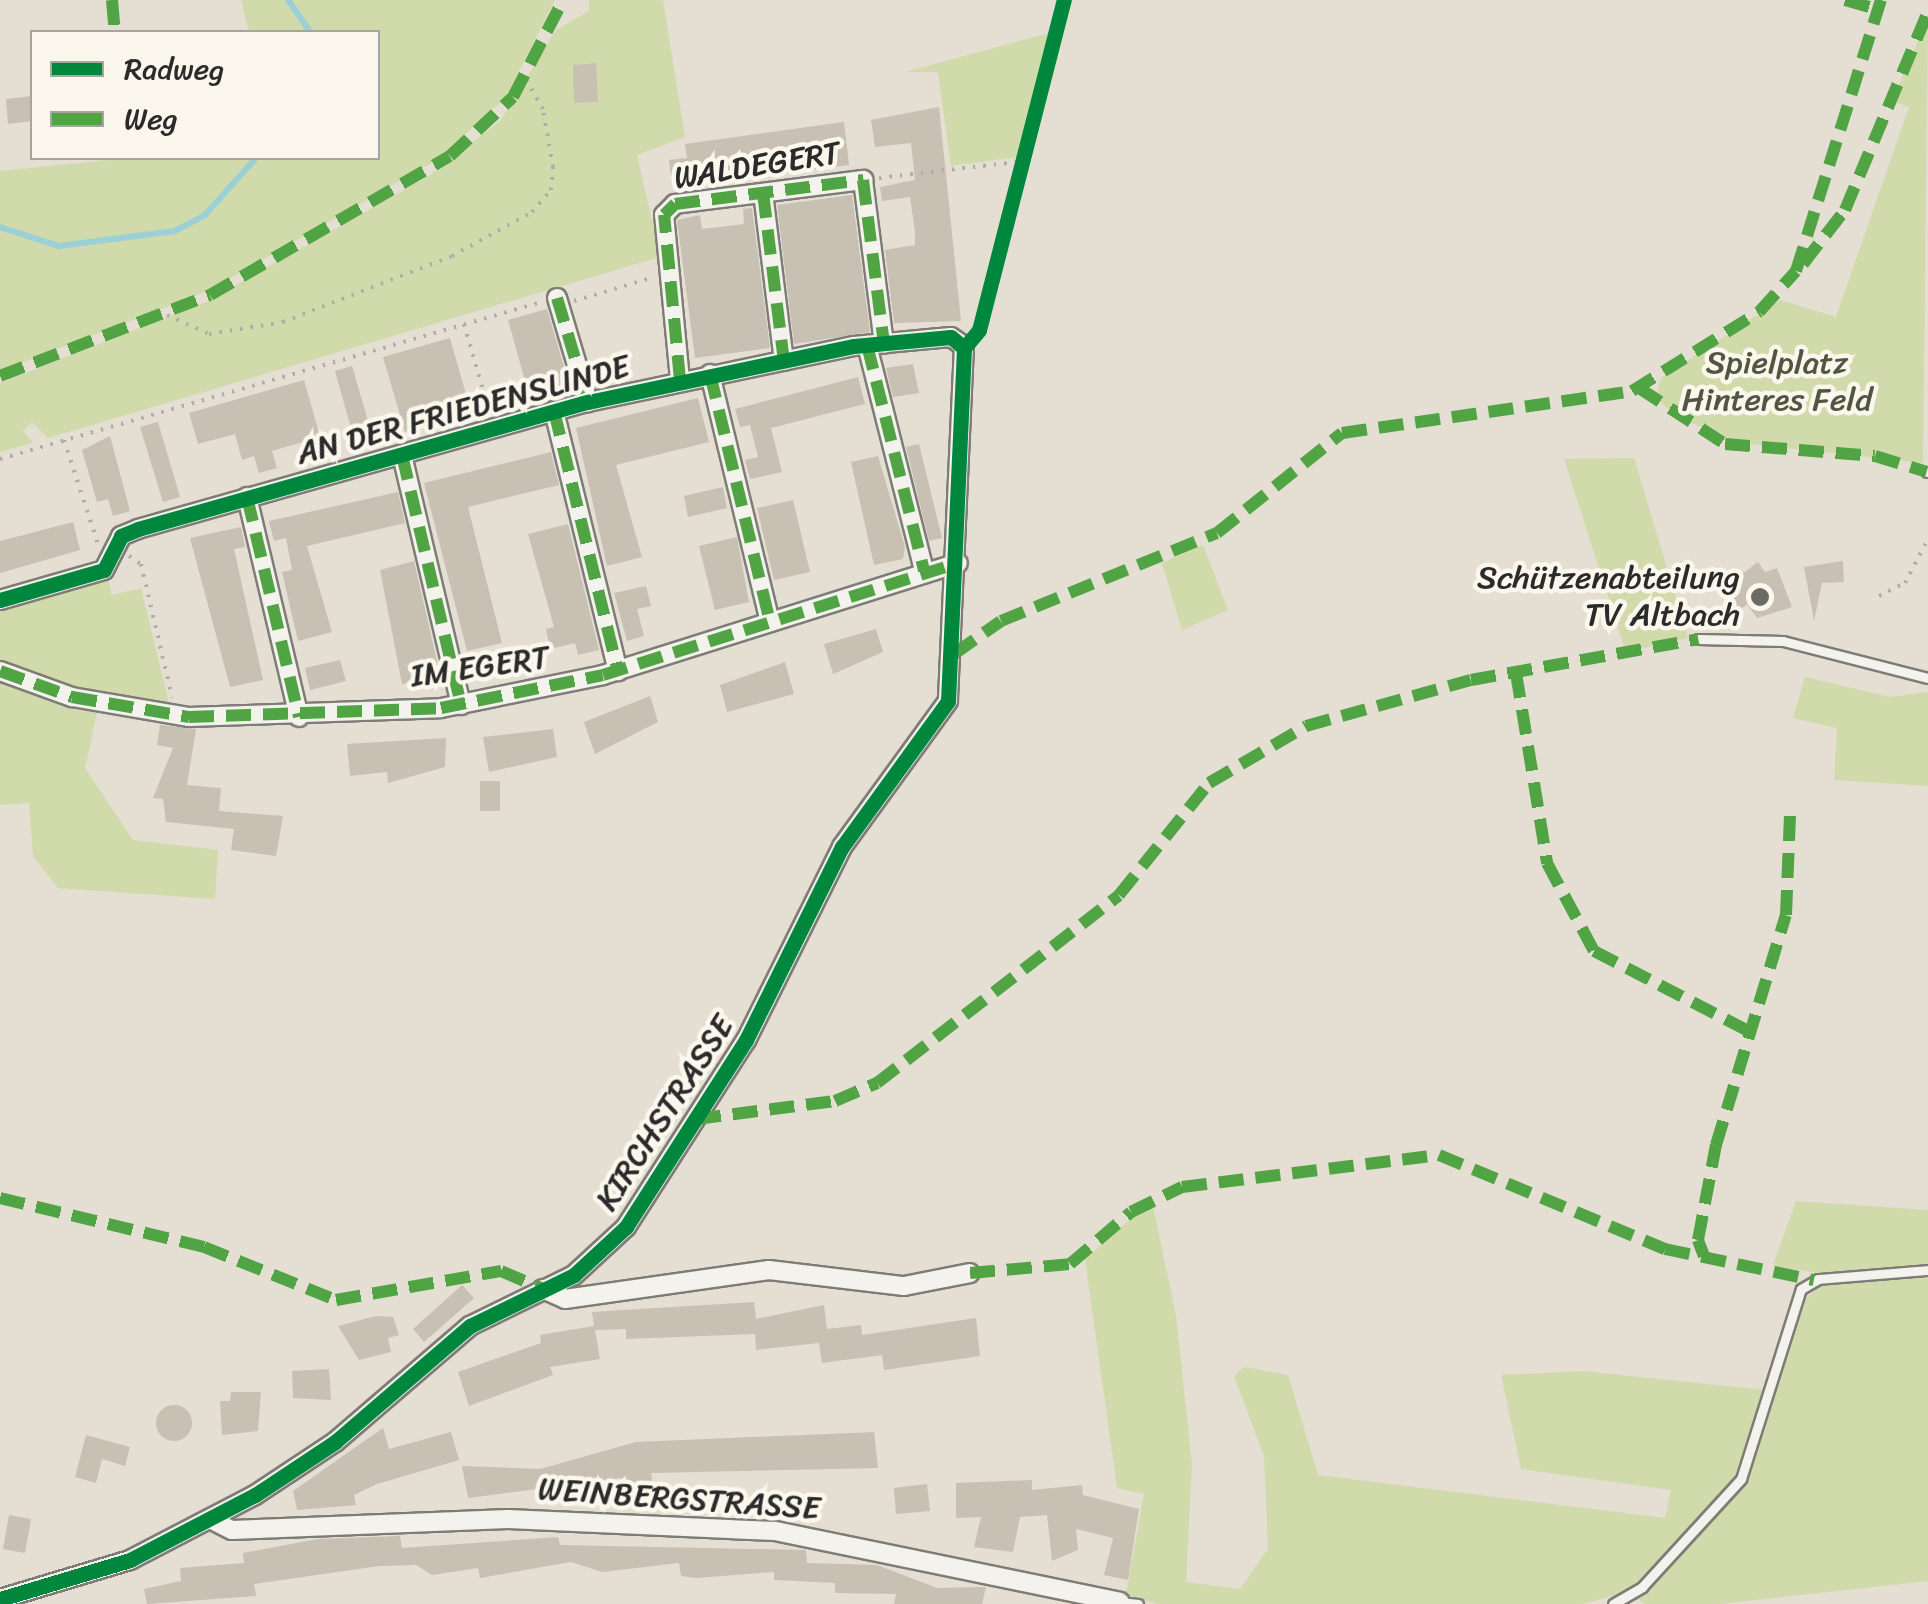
<!DOCTYPE html>
<html>
<head>
<meta charset="utf-8">
<style>
	body { margin:0 }
	#map { position:relative; width:1928px; height:1604px; overflow:hidden; background:#e4ded3; font-family:Sriracha,sans-serif }
	div>[style] { position:absolute }
	.green>* { inset:0; background:#d1daab }
	.stream>* { height:6px; margin:-3px; padding:0 3px; transform-origin:3px; border-radius:3px; background:#9bd0d7 }
	.building>* { inset:0; background:#c8c0b2 }
	.round { border-radius:50% }
	.path>* { height:4px; margin-top:-2px; transform-origin:0; background:repeating-linear-gradient(90deg,#aeada9 0 2.5px,transparent 0 10.5px) }
	.roads { filter:drop-shadow(2px 0 #7e7c77) drop-shadow(-2px 0 #7e7c77) drop-shadow(0 2px #7e7c77) drop-shadow(0 -2px #7e7c77) }
	.service>* { height:9px; margin:-4.5px; padding:0 4.5px; transform-origin:4.5px; border-radius:4.5px; background:#f3f2ec }
	.minor>* { height:18px; margin:-9px; padding:0 9px; transform-origin:9px; border-radius:9px; background:#f3f2ec }
	.quiet>* { height:12px; margin-top:-6px; transform-origin:0; background:repeating-linear-gradient(90deg,#51a443 0 25px,transparent 0 37px) }
	.cycleway>* { height:15px; margin:-7.5px; padding:0 7.5px; transform-origin:7.5px; border-radius:7.5px; background:#00873e }
	.dots>* { width:28px; height:28px; translate:-50% -50%; box-sizing:border-box; border:5px solid #fbf7ec; border-radius:50% }
	span { translate:-50% -50%; white-space:nowrap; text-align:center; line-height:1.15; -webkit-text-stroke:9px #fbf7ec; paint-order:stroke }
	.street-label { font-size:32px; color:#2b2b2b }
	.park-label { font-size:32px; color:#515643 }
	.poi-label { font-size:32px; color:#2b2b2b }
	.right { translate:-100% -50%; text-align:right }
	.legend { position:absolute; left:30px; top:30px; width:350px; height:130px; box-sizing:border-box; background:#fbf7ec; border:2px solid #a8a59f; margin:0; padding:12px 18px; list-style:none; font-size:30px; color:#2b2b2b }
	.legend li { display:flex; align-items:center; gap:20px; height:50px }
	.legend b { width:50px; border:2px solid #a8a59f }
</style>
</head>
<body>
<div id="map">
	<div class="green">
		<div style="clip-path:polygon(241px 0,555px 0,506px 97px,438px 159px,208px 291px,0 371px,0 171px,127px 158px,378px 158px,378px 32px,249px 32px)"></div>
		<div style="clip-path:polygon(589px 0,663px 0,685px 137px,637px 155px,660px 257px,48px 438px,32px 422px,23px 431px,33px 443px,0 452px,0 383px,206px 302px,429px 176px,501px 120px,556px 30px,589px 11px)"></div>
		<div style="clip-path:polygon(1928px 18px,1923px 463px,1733px 442px,1675px 415px,1656px 398px,1661px 378px,1780px 300px,1836px 317px,1909px 107px,1892px 101px)"></div>
		<div style="clip-path:polygon(1049px 33px,1018px 157px,951px 166px,938px 72px,905px 72px)"></div>
		<div style="clip-path:polygon(1634px 458px,1688px 638px,1626px 652px,1564px 459px)"></div>
		<div style="clip-path:polygon(1203px 545px,1228px 610px,1182px 630px,1162px 563px)"></div>
		<div style="clip-path:polygon(108px 580px,112px 595px,141px 588px,170px 707px,85px 695px,0 665px,0 607px)"></div>
		<div style="clip-path:polygon(0 676px,98px 708px,85px 768px,133px 840px,218px 850px,215px 899px,58px 888px,33px 856px,29px 803px,0 805px)"></div>
		<div style="clip-path:polygon(1805px 677px,1890px 697px,1928px 692px,1928px 786px,1834px 780px,1837px 728px,1793px 718px)"></div>
		<div style="clip-path:polygon(1796px 1201px,1928px 1210px,1928px 1581px,1720px 1604px,1644px 1604px,1630px 1591px,1583px 1604px,1156px 1604px,1126px 1594px,1144px 1494px,1117px 1488px,1085px 1259px,1145px 1206px,1152px 1202px,1176px 1315px,1192px 1464px,1186px 1582px,1240px 1589px,1268px 1549px,1264px 1456px,1234px 1376px,1244px 1367px,1288px 1375px,1318px 1475px,1665px 1518px,1671px 1490px,1521px 1469px,1501px 1375px,1583px 1371px,1774px 1391px,1796px 1308px,1822px 1284px,1822px 1274px,1773px 1265px)"></div>
	</div>
	<div class="stream">
		<div style="left:288px;top:0;width:39px;rotate:55deg"></div>
		<div style="left:0;top:227px;width:62px;rotate:17.9deg"></div>
		<div style="left:59px;top:246px;width:117px;rotate:-7.4deg"></div>
		<div style="left:175px;top:231px;width:34px;rotate:-28deg"></div>
		<div style="left:205px;top:215px;width:76px;rotate:-48.2deg"></div>
	</div>
	<div class="building">
		<div style="clip-path:polygon(596px 63px,598px 102px,574px 103px,573px 65px)"></div>
		<div style="clip-path:polygon(32px 96px,32px 121px,8px 124px,6px 99px)"></div>
		<div style="clip-path:polygon(939px 107px,961px 321px,894px 323px,885px 250px,915px 245px,915px 232px,910px 197px,882px 201px,880px 187px,915px 180px,911px 143px,875px 147px,871px 120px)"></div>
		<div style="clip-path:polygon(844px 122px,849px 165px,686px 187px,684px 174px,671px 176px,669px 160px,687px 158px,685px 144px)"></div>
		<div style="clip-path:polygon(852px 195px,870px 332px,794px 344px,777px 205px)"></div>
		<div style="clip-path:polygon(752px 208px,770px 348px,695px 358px,677px 220px,700px 215px,702px 229px,744px 224px,743px 209px)"></div>
		<div style="clip-path:polygon(547px 309px,566px 374px,562px 386px,529px 395px,508px 320px)"></div>
		<div style="clip-path:polygon(450px 338px,471px 412px,453px 417px,448px 400px,418px 409px,423px 427px,405px 432px,383px 357px)"></div>
		<div style="clip-path:polygon(913px 364px,919px 393px,893px 397px,886px 368px)"></div>
		<div style="clip-path:polygon(352px 366px,374px 441px,356px 446px,335px 371px)"></div>
		<div style="clip-path:polygon(858px 377px,865px 404px,771px 428px,782px 472px,750px 479px,745px 460px,758px 457px,750px 425px,740px 427px,735px 409px)"></div>
		<div style="clip-path:polygon(304px 380px,325px 454px,308px 459px,303px 442px,272px 451px,277px 468px,259px 473px,254px 456px,242px 460px,235px 434px,198px 444px,189px 413px)"></div>
		<div style="clip-path:polygon(698px 398px,709px 442px,616px 465px,642px 557px,607px 566px,576px 428px)"></div>
		<div style="clip-path:polygon(158px 422px,180px 497px,163px 502px,140px 427px)"></div>
		<div style="clip-path:polygon(110px 436px,130px 511px,113px 516px,108px 499px,97px 502px,82px 450px)"></div>
		<div style="clip-path:polygon(919px 444px,942px 538px,929px 541px,906px 447px)"></div>
		<div style="clip-path:polygon(551px 452px,559px 485px,468px 507px,502px 643px,467px 651px,424px 483px)"></div>
		<div style="clip-path:polygon(878px 456px,905px 547px,903px 559px,874px 565px,851px 462px)"></div>
		<div style="clip-path:polygon(723px 487px,727px 508px,688px 517px,684px 496px)"></div>
		<div style="clip-path:polygon(398px 492px,405px 523px,307px 546px,332px 632px,298px 641px,282px 572px,292px 570px,286px 538px,274px 541px,269px 521px)"></div>
		<div style="clip-path:polygon(793px 500px,810px 572px,774px 580px,757px 508px)"></div>
		<div style="clip-path:polygon(73px 522px,80px 550px,0 573px,0 541px)"></div>
		<div style="clip-path:polygon(568px 524px,599px 650px,578px 655px,575px 643px,550px 649px,546px 629px,554px 627px,528px 534px)"></div>
		<div style="clip-path:polygon(241px 527px,245px 547px,234px 549px,263px 680px,230px 687px,190px 538px)"></div>
		<div style="clip-path:polygon(737px 537px,749px 602px,715px 610px,699px 546px)"></div>
		<div style="clip-path:polygon(414px 561px,440px 674px,402px 684px,380px 570px)"></div>
		<div style="clip-path:polygon(1843px 561px,1844px 582px,1822px 583px,1814px 621px,1804px 567px)"></div>
		<div style="clip-path:polygon(1758px 562px,1765px 572px,1777px 568px,1792px 607px,1757px 618px,1747px 604px,1737px 612px,1721px 590px)"></div>
		<div style="clip-path:polygon(646px 586px,651px 606px,637px 609px,644px 636px,627px 641px,614px 593px)"></div>
		<div style="clip-path:polygon(876px 629px,883px 652px,833px 674px,824px 644px)"></div>
		<div style="clip-path:polygon(340px 660px,346px 681px,310px 690px,305px 668px)"></div>
		<div style="clip-path:polygon(785px 662px,794px 694px,727px 712px,720px 685px)"></div>
		<div style="clip-path:polygon(650px 696px,658px 722px,595px 754px,584px 722px)"></div>
		<div style="clip-path:polygon(160px 725px,196px 729px,187px 785px,221px 788px,219px 811px,283px 816px,276px 856px,231px 850px,234px 829px,166px 822px,163px 799px,153px 798px,173px 748px,157px 745px)"></div>
		<div style="clip-path:polygon(553px 729px,557px 757px,489px 772px,483px 737px)"></div>
		<div style="clip-path:polygon(446px 738px,445px 767px,388px 783px,387px 772px,350px 776px,347px 744px)"></div>
		<div style="clip-path:polygon(480px 781px,500px 781px,500px 811px,480px 811px)"></div>
		<div style="clip-path:polygon(462px 1285px,474px 1298px,424px 1342px,413px 1329px)"></div>
		<div style="clip-path:polygon(754px 1302px,756px 1319px,824px 1305px,827px 1329px,861px 1325px,862px 1335px,976px 1318px,980px 1356px,884px 1370px,882px 1355px,822px 1363px,819px 1343px,756px 1350px,755px 1334px,626px 1339px,626px 1329px,595px 1330px,600px 1359px,550px 1367px,553px 1375px,469px 1406px,458px 1372px,541px 1343px,540px 1335px,594px 1326px,592px 1312px)"></div>
		<div style="clip-path:polygon(376px 1316px,393px 1317px,399px 1335px,388px 1338px,391px 1352px,359px 1360px,338px 1326px)"></div>
		<div style="clip-path:polygon(329px 1369px,331px 1400px,293px 1398px,292px 1371px)"></div>
		<div style="clip-path:polygon(231px 1392px,261px 1392px,258px 1431px,222px 1435px,220px 1401px,230px 1401px)"></div>
		<div class="round" style="left:156px;top:1405px;width:36px;height:36px"></div>
		<div style="clip-path:polygon(383px 1428px,389px 1449px,451px 1432px,459px 1460px,377px 1484px,354px 1495px,356px 1505px,297px 1510px,293px 1491px)"></div>
		<div style="clip-path:polygon(874px 1432px,878px 1468px,651px 1473px,655px 1501px,626px 1506px,621px 1478px,468px 1498px,462px 1466px,540px 1469px,636px 1442px)"></div>
		<div style="clip-path:polygon(86px 1435px,130px 1447px,125px 1466px,102px 1459px,96px 1483px,75px 1477px)"></div>
		<div style="clip-path:polygon(1032px 1480px,1032px 1490px,1082px 1485px,1083px 1495px,1139px 1509px,1128px 1580px,1104px 1575px,1113px 1538px,1076px 1529px,1078px 1550px,1052px 1561px,1047px 1515px,1020px 1517px,1013px 1552px,974px 1547px,981px 1517px,956px 1518px,956px 1483px)"></div>
		<div style="clip-path:polygon(927px 1484px,930px 1511px,896px 1514px,894px 1488px)"></div>
		<div style="clip-path:polygon(9px 1515px,31px 1519px,25px 1553px,3px 1549px)"></div>
		<div style="clip-path:polygon(400px 1536px,402px 1548px,558px 1537px,560px 1545px,806px 1550px,807px 1563px,877px 1565px,937px 1588px,986px 1587px,982px 1604px,894px 1604px,896px 1594px,835px 1593px,835px 1583px,774px 1580px,774px 1572px,696px 1578px,681px 1576px,679px 1563px,602px 1572px,571px 1562px,480px 1578px,478px 1568px,432px 1575px,416px 1565px,379px 1566px,254px 1584px,256px 1596px,147px 1604px,144px 1589px,181px 1581px,180px 1568px,244px 1563px,243px 1553px,318px 1539px)"></div>
	</div>
	<div class="path">
		<div style="left:879px;top:178px;width:145px;rotate:-6.7deg"></div>
		<div style="left:574px;top:301px;width:80px;rotate:-16.6deg"></div>
		<div style="left:167px;top:315px;width:46px;rotate:24.3deg"></div>
		<div style="left:209px;top:334px;width:75px;rotate:-9.2deg"></div>
		<div style="left:283px;top:322px;width:181px;rotate:-21.3deg"></div>
		<div style="left:452px;top:256px;width:91px;rotate:-28.8deg"></div>
		<div style="left:532px;top:212px;width:29px;rotate:-49deg"></div>
		<div style="left:551px;top:190px;width:23px;rotate:-85deg"></div>
		<div style="left:553px;top:167px;width:59px;rotate:-99.8deg"></div>
		<div style="left:543px;top:109px;width:36px;rotate:-120deg"></div>
		<div style="left:464px;top:324px;width:91px;rotate:74deg"></div>
		<div style="left:64px;top:440px;width:109px;rotate:71.9deg"></div>
		<div style="left:0;top:459px;width:560px;rotate:-16.17deg"></div>
		<div style="left:129px;top:556px;width:14px;rotate:34deg"></div>
		<div style="left:141px;top:564px;width:137px;rotate:76.9deg"></div>
		<div style="left:1879px;top:596px;width:29px;rotate:-27deg"></div>
		<div style="left:1905px;top:583px;width:50px;rotate:-62.4deg"></div>
	</div>
	<div class="roads">
		<div class="service">
			<div style="left:1927px;top:472px;width:1px"></div>
			<div style="left:1698px;top:639px;width:85px;rotate:1.3deg"></div>
			<div style="left:1783px;top:641px;width:150px;rotate:14.3deg"></div>
			<div style="left:1120px;top:1602px;width:18px;rotate:6deg"></div>
			<div style="left:1613px;top:1604px;width:34px;rotate:-30deg"></div>
			<div style="left:1642px;top:1587px;width:147px;rotate:-47.5deg"></div>
			<div style="left:1741px;top:1479px;width:199px;rotate:-72.5deg"></div>
			<div style="left:1801px;top:1289px;width:20px;rotate:-30deg"></div>
			<div style="left:1818px;top:1279px;width:110px;rotate:-4.7deg"></div>
		</div>
		<div class="minor">
			<div style="left:763px;top:193px;width:169px;rotate:82.9deg"></div>
			<div style="left:557px;top:298px;width:109px;rotate:73.4deg"></div>
			<div style="left:867px;top:345px;width:233px;rotate:75.8deg"></div>
			<div style="left:710px;top:374px;width:255px;rotate:76.4deg"></div>
			<div style="left:680px;top:380px;width:166px;rotate:-95.5deg"></div>
			<div style="left:664px;top:215px;width:16px;rotate:-45deg"></div>
			<div style="left:675px;top:204px;width:190px;rotate:-7.3deg"></div>
			<div style="left:863px;top:180px;width:165px;rotate:82.7deg"></div>
			<div style="left:554px;top:411px;width:268px;rotate:76.2deg"></div>
			<div style="left:402px;top:455px;width:257px;rotate:76.7deg"></div>
			<div style="left:247px;top:497px;width:226px;rotate:76.7deg"></div>
			<div style="left:0;top:600px;width:108px;rotate:-16.1deg"></div>
			<div style="left:104px;top:570px;width:38px;rotate:-63deg"></div>
			<div style="left:121px;top:536px;width:18px;rotate:-22deg"></div>
			<div style="left:138px;top:529px;width:468px;rotate:-15.8deg"></div>
			<div style="left:588px;top:402px;width:272px;rotate:-11.9deg"></div>
			<div style="left:854px;top:346px;width:97px;rotate:-5.3deg"></div>
			<div style="left:951px;top:337px;width:16px;rotate:35deg"></div>
			<div style="left:964px;top:346px;width:355px;rotate:92.6deg"></div>
			<div style="left:948px;top:701px;width:180px;rotate:126deg"></div>
			<div style="left:842px;top:847px;width:216px;rotate:116.4deg"></div>
			<div style="left:746px;top:1040px;width:222px;rotate:122.7deg"></div>
			<div style="left:626px;top:1227px;width:71px;rotate:137.3deg"></div>
			<div style="left:574px;top:1275px;width:116px;rotate:153.9deg"></div>
			<div style="left:470px;top:1326px;width:178px;rotate:139.3deg"></div>
			<div style="left:335px;top:1442px;width:96px;rotate:146.5deg"></div>
			<div style="left:255px;top:1495px;width:141px;rotate:152.5deg"></div>
			<div style="left:130px;top:1560px;width:136px;rotate:163.3deg"></div>
			<div style="left:0;top:671px;width:77px;rotate:19.9deg"></div>
			<div style="left:72px;top:697px;width:119px;rotate:9.7deg"></div>
			<div style="left:189px;top:717px;width:252px;rotate:-2deg"></div>
			<div style="left:441px;top:708px;width:165px;rotate:-11.5deg"></div>
			<div style="left:603px;top:675px;width:372px;rotate:-17.5deg"></div>
			<div style="left:543px;top:1289px;width:24px;rotate:24deg"></div>
			<div style="left:565px;top:1299px;width:206px;rotate:-8.1deg"></div>
			<div style="left:769px;top:1270px;width:136px;rotate:6.8deg"></div>
			<div style="left:904px;top:1286px;width:67px;rotate:-11.1deg"></div>
			<div style="left:212px;top:1520px;width:22px;rotate:27deg"></div>
			<div style="left:232px;top:1530px;width:276px;rotate:-2.3deg"></div>
			<div style="left:508px;top:1519px;width:267px;rotate:2.6deg"></div>
			<div style="left:775px;top:1531px;width:352px;rotate:11.6deg"></div>
		</div>
	</div>
	<div class="quiet">
		<div style="left:112px;top:0;width:32px;rotate:85deg"></div>
		<div style="left:1845px;top:0;width:35px;rotate:16deg"></div>
		<div style="left:763px;top:193px;width:169px;rotate:82.9deg"></div>
		<div style="left:1803px;top:264px;width:68px;rotate:-52.1deg"></div>
		<div style="left:1845px;top:210px;width:215px;rotate:-67.3deg"></div>
		<div style="left:557px;top:298px;width:109px;rotate:73.4deg"></div>
		<div style="left:867px;top:345px;width:233px;rotate:75.8deg"></div>
		<div style="left:710px;top:374px;width:255px;rotate:76.4deg"></div>
		<div style="left:0;top:376px;width:225px;rotate:-21.1deg"></div>
		<div style="left:210px;top:295px;width:277px;rotate:-30.1deg"></div>
		<div style="left:450px;top:156px;width:86px;rotate:-43.1deg"></div>
		<div style="left:513px;top:97px;width:109px;rotate:-62.7deg"></div>
		<div style="left:680px;top:380px;width:166px;rotate:-95.5deg"></div>
		<div style="left:664px;top:215px;width:16px;rotate:-45deg"></div>
		<div style="left:675px;top:204px;width:190px;rotate:-7.3deg"></div>
		<div style="left:863px;top:180px;width:165px;rotate:82.7deg"></div>
		<div style="left:1639px;top:388px;width:103px;rotate:33.1deg"></div>
		<div style="left:1725px;top:444px;width:150px;rotate:4.6deg"></div>
		<div style="left:1875px;top:456px;width:54px;rotate:17.1deg"></div>
		<div style="left:554px;top:411px;width:268px;rotate:76.2deg"></div>
		<div style="left:402px;top:455px;width:257px;rotate:76.7deg"></div>
		<div style="left:247px;top:497px;width:226px;rotate:76.7deg"></div>
		<div style="left:954px;top:654px;width:57px;rotate:-35.1deg"></div>
		<div style="left:1001px;top:621px;width:233px;rotate:-22.2deg"></div>
		<div style="left:1217px;top:533px;width:160px;rotate:-38.7deg"></div>
		<div style="left:1342px;top:433px;width:293px;rotate:-8.2deg"></div>
		<div style="left:1632px;top:391px;width:150px;rotate:-31.9deg"></div>
		<div style="left:1759px;top:312px;width:55px;rotate:-47.9deg"></div>
		<div style="left:1796px;top:271px;width:284px;rotate:-72.6deg"></div>
		<div style="left:0;top:671px;width:77px;rotate:19.9deg"></div>
		<div style="left:72px;top:697px;width:119px;rotate:9.7deg"></div>
		<div style="left:189px;top:717px;width:252px;rotate:-2deg"></div>
		<div style="left:441px;top:708px;width:165px;rotate:-11.5deg"></div>
		<div style="left:603px;top:675px;width:372px;rotate:-17.5deg"></div>
		<div style="left:1516px;top:673px;width:193px;rotate:80.7deg"></div>
		<div style="left:1547px;top:863px;width:100px;rotate:61.9deg"></div>
		<div style="left:1594px;top:951px;width:176px;rotate:27.4deg"></div>
		<div style="left:696px;top:1119px;width:140px;rotate:-7.4deg"></div>
		<div style="left:835px;top:1101px;width:46px;rotate:-23.2deg"></div>
		<div style="left:877px;top:1083px;width:306px;rotate:-37.8deg"></div>
		<div style="left:1119px;top:895px;width:144px;rotate:-51.2deg"></div>
		<div style="left:1209px;top:783px;width:113px;rotate:-30.4deg"></div>
		<div style="left:1306px;top:726px;width:171px;rotate:-15.6deg"></div>
		<div style="left:1471px;top:680px;width:231px;rotate:-10.2deg"></div>
		<div style="left:0;top:1198px;width:210px;rotate:13.5deg"></div>
		<div style="left:204px;top:1247px;width:142px;rotate:21.9deg"></div>
		<div style="left:336px;top:1300px;width:168px;rotate:-10deg"></div>
		<div style="left:501px;top:1271px;width:46px;rotate:23.2deg"></div>
		<div style="left:1704px;top:1256px;width:17px;rotate:-111deg"></div>
		<div style="left:1698px;top:1240px;width:97px;rotate:-79.3deg"></div>
		<div style="left:1716px;top:1145px;width:240px;rotate:-73.1deg"></div>
		<div style="left:1786px;top:915px;width:101px;rotate:-87.7deg"></div>
		<div style="left:970px;top:1273px;width:100px;rotate:-5.1deg"></div>
		<div style="left:1070px;top:1264px;width:80px;rotate:-40.4deg"></div>
		<div style="left:1131px;top:1212px;width:57px;rotate:-26.1deg"></div>
		<div style="left:1182px;top:1187px;width:259px;rotate:-7.1deg"></div>
		<div style="left:1439px;top:1155px;width:245px;rotate:22.6deg"></div>
		<div style="left:1665px;top:1249px;width:152px;rotate:11.8deg"></div>
	</div>
	<div class="cycleway">
		<div style="left:964px;top:348px;width:23px;rotate:-50deg"></div>
		<div style="left:979px;top:330px;width:341px;rotate:-75.6deg"></div>
		<div style="left:0;top:600px;width:108px;rotate:-16.1deg"></div>
		<div style="left:104px;top:570px;width:38px;rotate:-63deg"></div>
		<div style="left:121px;top:536px;width:18px;rotate:-22deg"></div>
		<div style="left:138px;top:529px;width:468px;rotate:-15.8deg"></div>
		<div style="left:588px;top:402px;width:272px;rotate:-11.9deg"></div>
		<div style="left:854px;top:346px;width:97px;rotate:-5.3deg"></div>
		<div style="left:951px;top:337px;width:17px;rotate:40deg"></div>
		<div style="left:0;top:1599px;width:136px;rotate:-16.7deg"></div>
		<div style="left:130px;top:1560px;width:141px;rotate:-27.5deg"></div>
		<div style="left:255px;top:1495px;width:96px;rotate:-33.5deg"></div>
		<div style="left:335px;top:1442px;width:178px;rotate:-40.7deg"></div>
		<div style="left:470px;top:1326px;width:116px;rotate:-26.1deg"></div>
		<div style="left:574px;top:1275px;width:71px;rotate:-42.7deg"></div>
		<div style="left:626px;top:1227px;width:222px;rotate:-57.3deg"></div>
		<div style="left:746px;top:1040px;width:216px;rotate:-63.6deg"></div>
		<div style="left:842px;top:847px;width:180px;rotate:-54deg"></div>
		<div style="left:948px;top:701px;width:353px;rotate:-87.4deg"></div>
	</div>
	<div class="dots">
		<div style="left:1760px;top:597px;background:#6c6a66"></div>
	</div>
	<div class="street-label">
		<span style="left:757px;top:166px;rotate:-9deg">WALDEGERT</span>
		<span style="left:463px;top:410px;rotate:-15deg">AN DER FRIEDENSLINDE</span>
		<span style="left:480px;top:667px;rotate:-8deg">IM EGERT</span>
		<span style="left:665px;top:1113px;rotate:-57deg">KIRCHSTRASSE</span>
		<span style="left:679px;top:1499px;rotate:4deg">WEINBERGSTRASSE</span>
	</div>
	<div class="park-label">
		<span style="left:1777px;top:382px">Spielplatz<br>Hinteres Feld</span>
	</div>
	<div class="poi-label">
		<span class="right" style="left:1740px;top:597px">Schützenabteilung<br>TV Altbach</span>
	</div>
	<ul class="legend">
	<li><b style="height:12px;background:#00873e"></b>Radweg</li>
	<li><b style="height:12px;background:#51a443"></b>Weg</li>
	</ul>
</div>
</body>
</html>
